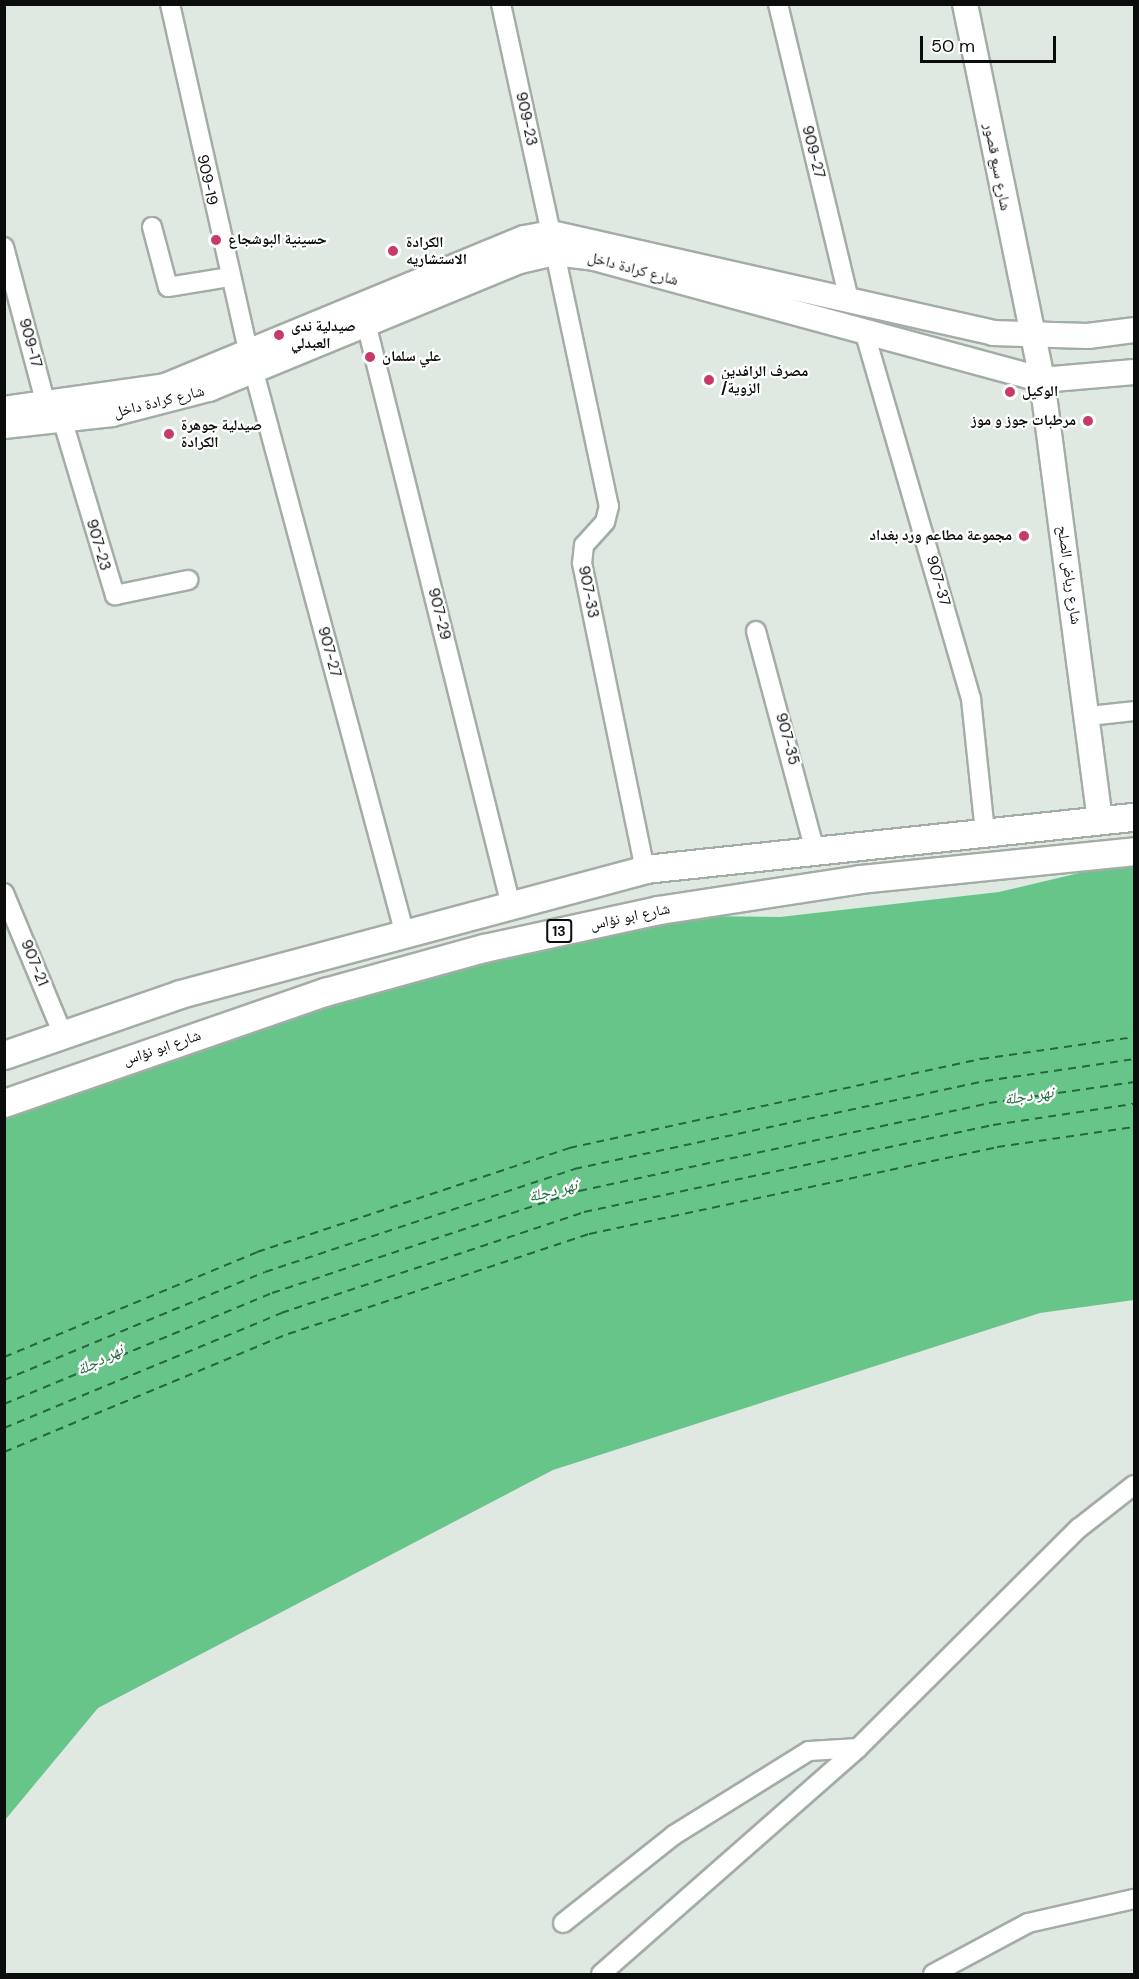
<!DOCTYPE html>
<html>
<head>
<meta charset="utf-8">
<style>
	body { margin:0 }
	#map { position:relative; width:1139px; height:1979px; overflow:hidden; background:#dfe8e1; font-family:"DM Sans","Noto Naskh Arabic",sans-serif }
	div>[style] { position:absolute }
	.water>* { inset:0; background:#68c58a }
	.ferry>* { height:1.5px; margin-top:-0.75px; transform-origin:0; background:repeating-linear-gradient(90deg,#256740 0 8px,transparent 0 14px) }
	.roads { filter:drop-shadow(2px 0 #a4aca6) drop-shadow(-2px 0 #a4aca6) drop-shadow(0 2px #a4aca6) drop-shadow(0 -2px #a4aca6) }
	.street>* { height:18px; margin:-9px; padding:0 9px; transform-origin:9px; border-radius:9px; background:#fff }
	.secondary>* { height:24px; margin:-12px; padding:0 12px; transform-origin:12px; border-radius:12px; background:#fff }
	.primary>* { height:27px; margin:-13.5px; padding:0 13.5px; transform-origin:13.5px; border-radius:13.5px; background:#fff }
	.dots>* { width:16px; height:16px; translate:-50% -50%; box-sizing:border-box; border:3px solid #fff; border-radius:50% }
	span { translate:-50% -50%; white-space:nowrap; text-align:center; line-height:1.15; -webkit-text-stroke:4.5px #fff; paint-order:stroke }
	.shield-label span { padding:2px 4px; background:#fff; border:2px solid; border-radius:4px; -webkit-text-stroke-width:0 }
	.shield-label { font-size:14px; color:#0a0d0b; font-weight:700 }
	.street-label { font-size:15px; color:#0a0d0b }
	.poi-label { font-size:15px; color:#0a0d0b; font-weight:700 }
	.left { translate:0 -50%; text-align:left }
	.right { translate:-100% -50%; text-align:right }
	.water-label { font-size:16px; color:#256740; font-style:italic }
	.frame { position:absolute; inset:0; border:6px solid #0a0d0b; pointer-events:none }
	.scale { position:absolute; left:920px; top:36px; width:136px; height:27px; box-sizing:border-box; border:3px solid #0a0d0b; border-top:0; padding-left:8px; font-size:18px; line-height:21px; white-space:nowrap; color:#0a0d0b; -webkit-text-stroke:4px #fff; paint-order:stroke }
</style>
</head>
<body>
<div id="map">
	<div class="water">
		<div style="clip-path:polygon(1134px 860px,1134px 1300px,1040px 1313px,553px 1470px,98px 1708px,5px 1820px,5px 1119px,432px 970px,685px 916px,780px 917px,999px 892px)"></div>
	</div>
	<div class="ferry">
		<div style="left:4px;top:1357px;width:274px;rotate:-22.5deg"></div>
		<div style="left:257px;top:1252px;width:329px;rotate:-18.4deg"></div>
		<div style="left:569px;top:1148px;width:422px;rotate:-12.2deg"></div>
		<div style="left:981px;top:1059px;width:155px;rotate:-8.2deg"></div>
		<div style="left:4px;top:1380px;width:282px;rotate:-22.5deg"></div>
		<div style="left:265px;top:1272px;width:326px;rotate:-18.4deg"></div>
		<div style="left:574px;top:1169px;width:420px;rotate:-12.1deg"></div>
		<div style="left:985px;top:1081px;width:151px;rotate:-8.4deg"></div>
		<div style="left:4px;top:1404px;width:290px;rotate:-22.5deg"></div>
		<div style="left:272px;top:1293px;width:324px;rotate:-18.4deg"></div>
		<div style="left:579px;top:1191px;width:419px;rotate:-12.1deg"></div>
		<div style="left:989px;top:1103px;width:147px;rotate:-8.2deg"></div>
		<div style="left:4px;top:1428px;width:300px;rotate:-22.5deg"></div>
		<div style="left:281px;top:1313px;width:319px;rotate:-18.4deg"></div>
		<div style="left:584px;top:1212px;width:418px;rotate:-12deg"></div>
		<div style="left:993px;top:1125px;width:143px;rotate:-8.5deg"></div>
		<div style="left:4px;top:1452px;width:308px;rotate:-22.6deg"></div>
		<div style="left:288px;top:1334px;width:317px;rotate:-18.4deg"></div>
		<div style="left:589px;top:1234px;width:417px;rotate:-12deg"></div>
		<div style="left:997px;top:1147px;width:138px;rotate:-8.3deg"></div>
	</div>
	<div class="roads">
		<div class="street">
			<div style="left:170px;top:4px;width:359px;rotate:77.3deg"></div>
			<div style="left:501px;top:4px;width:234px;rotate:77.7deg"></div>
			<div style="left:778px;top:4px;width:303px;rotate:76.5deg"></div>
			<div style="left:152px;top:227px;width:62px;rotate:75.1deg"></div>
			<div style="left:168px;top:287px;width:63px;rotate:-9.2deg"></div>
			<div style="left:4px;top:247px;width:163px;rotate:75.1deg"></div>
			<div style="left:555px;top:253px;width:259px;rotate:78deg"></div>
			<div style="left:609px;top:506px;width:16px;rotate:104deg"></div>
			<div style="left:605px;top:522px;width:31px;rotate:132deg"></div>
			<div style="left:584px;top:545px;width:18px;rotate:96deg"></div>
			<div style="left:582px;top:563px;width:312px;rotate:78.4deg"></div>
			<div style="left:367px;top:327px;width:593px;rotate:76.03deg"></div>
			<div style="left:865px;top:334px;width:380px;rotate:73.8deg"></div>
			<div style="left:971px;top:699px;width:135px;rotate:84deg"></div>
			<div style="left:254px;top:372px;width:579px;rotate:74.98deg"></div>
			<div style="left:63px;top:422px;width:181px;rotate:73.3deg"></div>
			<div style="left:115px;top:595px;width:75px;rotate:-11.6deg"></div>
			<div style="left:756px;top:631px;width:225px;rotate:75deg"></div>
			<div style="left:1089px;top:716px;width:45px;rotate:-6.3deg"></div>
			<div style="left:4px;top:893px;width:151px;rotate:67.4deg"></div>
			<div style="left:563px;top:1923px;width:142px;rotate:-38.4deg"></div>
			<div style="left:674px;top:1835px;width:159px;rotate:-31.9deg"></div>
			<div style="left:809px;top:1751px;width:49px;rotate:-3.5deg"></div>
			<div style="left:601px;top:1974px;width:342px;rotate:-41.3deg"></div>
			<div style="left:858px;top:1748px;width:312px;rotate:-44.9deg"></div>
			<div style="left:1079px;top:1528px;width:70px;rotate:-38deg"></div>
			<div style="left:933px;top:1974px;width:108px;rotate:-28.2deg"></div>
			<div style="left:1028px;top:1923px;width:109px;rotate:-12.8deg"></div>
		</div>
		<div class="secondary">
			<div style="left:965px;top:4px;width:384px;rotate:78.4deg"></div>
			<div style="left:1042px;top:380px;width:445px;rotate:82.5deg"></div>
			<div style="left:4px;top:409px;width:163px;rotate:-8.1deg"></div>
			<div style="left:165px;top:386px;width:388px;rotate:-22.4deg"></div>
			<div style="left:524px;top:238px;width:27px;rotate:-10deg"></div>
			<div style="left:551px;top:233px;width:453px;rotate:12.7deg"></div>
			<div style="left:993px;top:333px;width:95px;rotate:1.8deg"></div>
			<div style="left:1088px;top:336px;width:46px;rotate:-7.4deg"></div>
			<div style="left:4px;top:426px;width:109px;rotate:-6.3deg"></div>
			<div style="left:112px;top:414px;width:100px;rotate:-14.5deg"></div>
			<div style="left:209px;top:389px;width:336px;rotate:-22.4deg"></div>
			<div style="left:520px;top:261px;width:36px;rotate:-13deg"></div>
			<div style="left:555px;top:253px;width:39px;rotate:7deg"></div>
			<div style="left:594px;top:258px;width:464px;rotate:15.2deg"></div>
			<div style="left:1042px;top:380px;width:92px;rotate:-5deg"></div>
		</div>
		<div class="primary">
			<div style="left:4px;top:1055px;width:186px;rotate:-19.1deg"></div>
			<div style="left:180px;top:994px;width:482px;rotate:-15deg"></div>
			<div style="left:645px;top:869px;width:492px;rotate:-6.1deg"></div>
			<div style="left:4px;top:1103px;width:340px;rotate:-19.1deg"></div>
			<div style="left:325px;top:992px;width:165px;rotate:-15.5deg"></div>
			<div style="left:484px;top:948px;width:178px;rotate:-12.3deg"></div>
			<div style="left:658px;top:910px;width:204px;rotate:-8.7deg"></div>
			<div style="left:860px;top:879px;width:275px;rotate:-5.8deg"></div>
		</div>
	</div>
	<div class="dots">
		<div style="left:216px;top:240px;background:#c73a6a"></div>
		<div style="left:393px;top:251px;background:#c73a6a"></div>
		<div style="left:279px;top:335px;background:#c73a6a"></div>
		<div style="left:370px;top:357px;background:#c73a6a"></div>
		<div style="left:709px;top:380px;background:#c73a6a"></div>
		<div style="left:1010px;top:392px;background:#c73a6a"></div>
		<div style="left:1088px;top:421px;background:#c73a6a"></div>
		<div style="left:169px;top:434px;background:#c73a6a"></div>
		<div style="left:1024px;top:536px;background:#c73a6a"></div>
	</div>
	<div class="shield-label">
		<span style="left:559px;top:931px">13</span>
	</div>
	<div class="street-label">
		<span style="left:526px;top:119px;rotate:78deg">909-23</span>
		<span style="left:813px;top:152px;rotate:76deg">909-27</span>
		<span style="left:997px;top:167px;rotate:79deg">شارع سبع قصور</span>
		<span style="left:207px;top:180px;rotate:78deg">909-19</span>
		<span style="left:633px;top:269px;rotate:15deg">شارع كرادة داخل</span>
		<span style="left:30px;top:343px;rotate:75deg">909-17</span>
		<span style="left:159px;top:402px;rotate:-14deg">شارع كرادة داخل</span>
		<span style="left:98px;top:545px;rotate:74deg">907-23</span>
		<span style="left:1069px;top:575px;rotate:82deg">شارع رياض الصلح</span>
		<span style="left:938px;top:581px;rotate:74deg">907-37</span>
		<span style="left:588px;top:592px;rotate:79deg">907-33</span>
		<span style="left:439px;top:614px;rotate:76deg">907-29</span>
		<span style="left:329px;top:652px;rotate:75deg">907-27</span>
		<span style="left:787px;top:739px;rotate:75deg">907-35</span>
		<span style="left:630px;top:917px;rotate:-12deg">شارع ابو نؤاس</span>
		<span style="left:34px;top:963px;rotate:68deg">907-21</span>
		<span style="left:162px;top:1048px;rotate:-19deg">شارع ابو نؤاس</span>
	</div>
	<div class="poi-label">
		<span class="left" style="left:228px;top:240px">حسينية البوشجاع</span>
		<span class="left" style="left:406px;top:251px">الكرادة<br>الاستشاريه</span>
		<span class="left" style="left:291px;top:335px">صيدلية ندى<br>العبدلي</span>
		<span class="left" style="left:382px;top:357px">علي سلمان</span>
		<span class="left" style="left:721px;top:380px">مصرف الرافدين<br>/الزوية</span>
		<span class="left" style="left:1022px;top:392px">الوكيل</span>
		<span class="right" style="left:1076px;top:421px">مرطبات جوز و موز</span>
		<span class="left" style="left:181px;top:434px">صيدلية جوهرة<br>الكرادة</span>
		<span class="right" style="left:1012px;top:536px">مجموعة مطاعم ورد بغداد</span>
	</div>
	<div class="water-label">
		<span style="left:1029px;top:1096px;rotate:-9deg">نهر دجلة</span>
		<span style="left:553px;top:1191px;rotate:-15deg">نهر دجلة</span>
		<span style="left:100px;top:1360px;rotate:-27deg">نهر دجلة</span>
	</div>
	<div class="frame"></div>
	<div class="scale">50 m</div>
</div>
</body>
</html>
